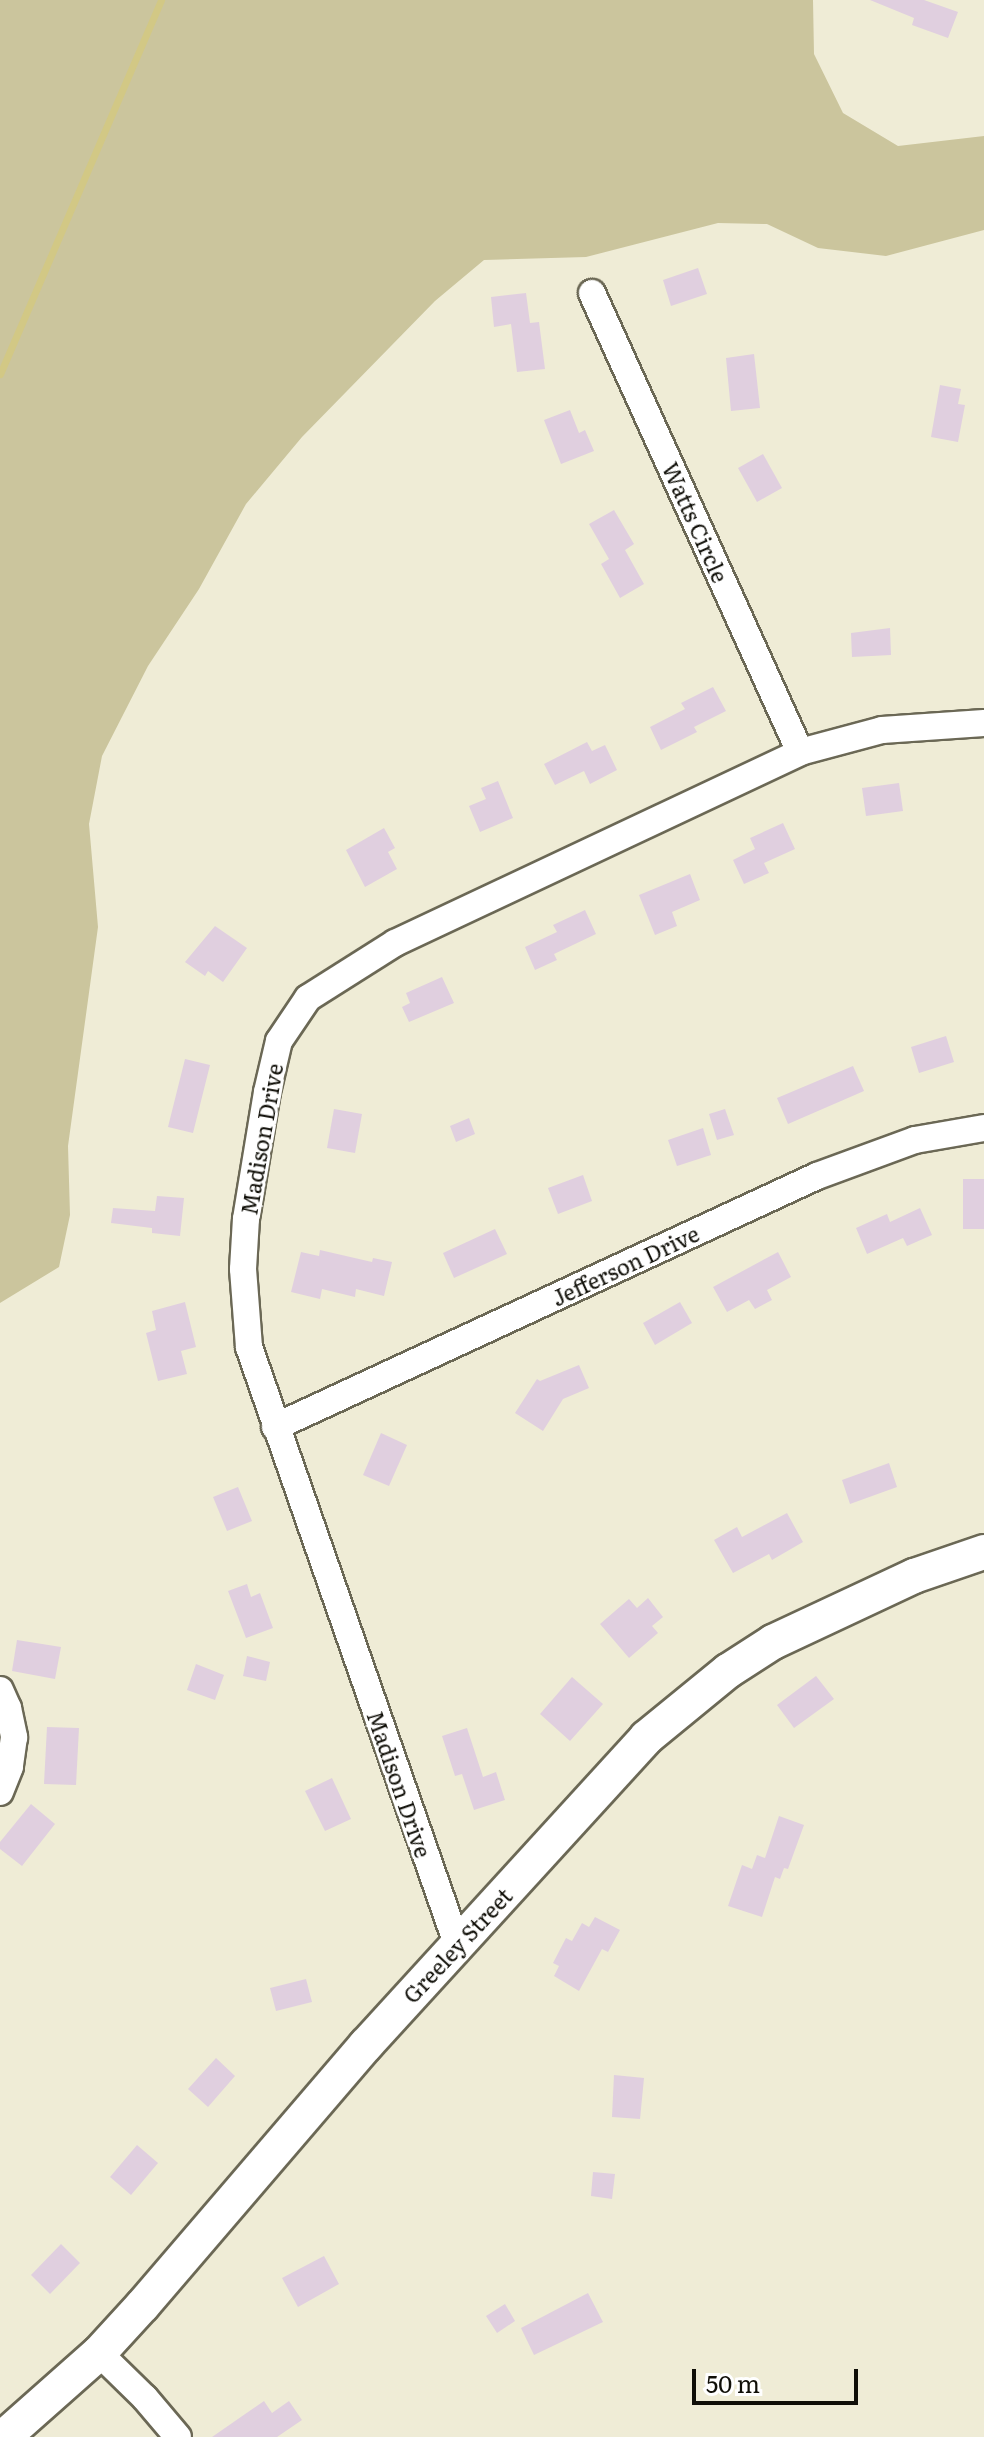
<!DOCTYPE html>
<html>
<head>
<meta charset="utf-8">
<style>
	body { margin:0 }
	#map { position:relative; width:984px; height:2437px; overflow:hidden; background:#efecd6; font-family:Literata,serif }
	div>[style] { position:absolute }
	.green>* { inset:0; background:#cbc59d }
	.stream>* { height:7px; margin:-3.5px; padding:0 3.5px; transform-origin:3.5px; border-radius:3.5px; background:#d2c885 }
	.building>* { inset:0; background:#e0cfdf }
	.roads { filter:drop-shadow(2px 0 #6b6855) drop-shadow(-2px 0 #6b6855) drop-shadow(0 2px #6b6855) drop-shadow(0 -2px #6b6855) }
	.minor>* { height:26px; margin:-13px; padding:0 13px; transform-origin:13px; border-radius:13px; background:#fff }
	.tertiary>* { height:34px; margin:-17px; padding:0 17px; transform-origin:17px; border-radius:17px; background:#fff }
	span { translate:-50% -50%; white-space:nowrap; text-align:center; line-height:1.15; -webkit-text-stroke:6px #fff; paint-order:stroke }
	.street-label { font-size:22px; color:#100f08 }
	.scale { position:absolute; left:692px; top:2369px; width:166px; height:36px; box-sizing:border-box; border:4px solid #100f08; border-top:0; padding-left:10px; font-size:24px; line-height:28px; white-space:nowrap; color:#100f08; -webkit-text-stroke:6px #fff; paint-order:stroke }
</style>
</head>
<body>
<div id="map">
	<div class="green">
		<div style="clip-path:polygon(0 0,813px 0,814px 54px,843px 113px,898px 146px,984px 136px,984px 230px,886px 256px,818px 248px,767px 224px,718px 223px,586px 257px,484px 260px,435px 301px,302px 437px,246px 504px,199px 589px,148px 666px,102px 756px,89px 824px,98px 927px,68px 1146px,70px 1215px,59px 1267px,0 1303px)"></div>
	</div>
	<div class="stream">
		<div style="left:0;top:374px;width:407px;rotate:-66.7deg"></div>
	</div>
	<div class="building">
		<div style="clip-path:polygon(870px 0,924px 0,958px 12px,948px 38px,912px 25px,914px 18px)"></div>
		<div style="clip-path:polygon(698px 268px,707px 294px,671px 306px,663px 280px)"></div>
		<div style="clip-path:polygon(526px 293px,530px 323px,539px 322px,545px 369px,517px 372px,511px 324px,494px 327px,491px 297px)"></div>
		<div style="clip-path:polygon(754px 354px,760px 408px,731px 411px,726px 358px)"></div>
		<div style="clip-path:polygon(940px 385px,961px 389px,958px 404px,965px 405px,958px 442px,931px 437px)"></div>
		<div style="clip-path:polygon(570px 410px,579px 433px,585px 430px,594px 451px,561px 464px,544px 420px)"></div>
		<div style="clip-path:polygon(763px 454px,782px 488px,757px 502px,738px 468px)"></div>
		<div style="clip-path:polygon(614px 510px,634px 544px,625px 550px,644px 584px,620px 598px,601px 564px,609px 559px,589px 524px)"></div>
		<div style="clip-path:polygon(890px 628px,891px 655px,852px 657px,851px 633px)"></div>
		<div style="clip-path:polygon(713px 687px,726px 711px,694px 727px,697px 732px,661px 750px,650px 727px,685px 709px,681px 703px)"></div>
		<div style="clip-path:polygon(587px 742px,592px 751px,605px 745px,617px 770px,590px 784px,584px 771px,555px 785px,544px 764px)"></div>
		<div style="clip-path:polygon(498px 781px,513px 818px,480px 832px,469px 806px,486px 799px,481px 788px)"></div>
		<div style="clip-path:polygon(899px 783px,903px 811px,866px 816px,862px 788px)"></div>
		<div style="clip-path:polygon(783px 823px,795px 849px,764px 863px,769px 873px,744px 884px,733px 860px,755px 849px,750px 838px)"></div>
		<div style="clip-path:polygon(384px 828px,395px 848px,388px 852px,397px 869px,365px 887px,346px 850px)"></div>
		<div style="clip-path:polygon(690px 874px,700px 900px,672px 912px,677px 926px,655px 935px,639px 895px)"></div>
		<div style="clip-path:polygon(585px 910px,596px 934px,554px 954px,557px 960px,535px 970px,525px 947px,557px 932px,553px 925px)"></div>
		<div style="clip-path:polygon(215px 926px,247px 948px,223px 982px,208px 971px,205px 976px,185px 962px)"></div>
		<div style="clip-path:polygon(442px 977px,454px 1003px,409px 1022px,402px 1007px,410px 1003px,406px 993px)"></div>
		<div style="clip-path:polygon(946px 1036px,954px 1062px,919px 1073px,911px 1047px)"></div>
		<div style="clip-path:polygon(185px 1059px,210px 1065px,193px 1133px,168px 1127px)"></div>
		<div style="clip-path:polygon(853px 1066px,864px 1091px,788px 1124px,777px 1098px)"></div>
		<div style="clip-path:polygon(334px 1109px,362px 1114px,355px 1153px,327px 1148px)"></div>
		<div style="clip-path:polygon(725px 1109px,734px 1135px,717px 1140px,709px 1114px)"></div>
		<div style="clip-path:polygon(469px 1118px,475px 1134px,456px 1142px,450px 1126px)"></div>
		<div style="clip-path:polygon(703px 1128px,711px 1155px,677px 1166px,668px 1140px)"></div>
		<div style="clip-path:polygon(583px 1175px,592px 1201px,558px 1214px,548px 1188px)"></div>
		<div style="clip-path:polygon(963px 1179px,984px 1179px,984px 1229px,963px 1229px)"></div>
		<div style="clip-path:polygon(157px 1196px,184px 1198px,180px 1236px,152px 1233px,152px 1228px,111px 1223px,113px 1208px,155px 1211px)"></div>
		<div style="clip-path:polygon(920px 1208px,932px 1235px,907px 1246px,903px 1238px,867px 1254px,856px 1228px,887px 1214px,890px 1222px)"></div>
		<div style="clip-path:polygon(495px 1229px,507px 1254px,454px 1278px,443px 1253px)"></div>
		<div style="clip-path:polygon(320px 1250px,372px 1262px,373px 1258px,392px 1262px,384px 1296px,356px 1289px,355px 1297px,322px 1289px,320px 1299px,291px 1292px,301px 1252px,319px 1256px)"></div>
		<div style="clip-path:polygon(778px 1252px,791px 1277px,767px 1290px,772px 1300px,755px 1309px,749px 1300px,727px 1312px,713px 1287px)"></div>
		<div style="clip-path:polygon(185px 1302px,196px 1347px,181px 1351px,187px 1374px,158px 1381px,146px 1333px,156px 1330px,152px 1311px)"></div>
		<div style="clip-path:polygon(680px 1302px,692px 1323px,655px 1345px,643px 1323px)"></div>
		<div style="clip-path:polygon(579px 1365px,589px 1388px,563px 1399px,543px 1431px,515px 1413px,537px 1379px,540px 1381px)"></div>
		<div style="clip-path:polygon(381px 1433px,407px 1445px,389px 1486px,363px 1475px)"></div>
		<div style="clip-path:polygon(889px 1463px,897px 1487px,850px 1504px,842px 1480px)"></div>
		<div style="clip-path:polygon(238px 1487px,252px 1521px,227px 1531px,213px 1497px)"></div>
		<div style="clip-path:polygon(787px 1513px,803px 1542px,772px 1560px,769px 1554px,733px 1573px,714px 1540px,737px 1527px,742px 1537px)"></div>
		<div style="clip-path:polygon(247px 1584px,251px 1597px,260px 1593px,273px 1628px,246px 1638px,228px 1591px)"></div>
		<div style="clip-path:polygon(648px 1598px,663px 1617px,652px 1626px,658px 1633px,629px 1658px,600px 1624px,629px 1599px,637px 1608px)"></div>
		<div style="clip-path:polygon(17px 1640px,61px 1647px,55px 1679px,12px 1671px)"></div>
		<div style="clip-path:polygon(247px 1656px,270px 1662px,266px 1681px,243px 1676px)"></div>
		<div style="clip-path:polygon(196px 1664px,224px 1675px,215px 1700px,187px 1690px)"></div>
		<div style="clip-path:polygon(816px 1676px,834px 1699px,794px 1728px,777px 1705px)"></div>
		<div style="clip-path:polygon(572px 1677px,603px 1704px,570px 1741px,540px 1714px)"></div>
		<div style="clip-path:polygon(47px 1727px,79px 1728px,76px 1785px,44px 1784px)"></div>
		<div style="clip-path:polygon(467px 1728px,483px 1777px,496px 1772px,505px 1800px,474px 1810px,462px 1774px,455px 1776px,442px 1736px)"></div>
		<div style="clip-path:polygon(332px 1778px,351px 1819px,325px 1831px,305px 1791px)"></div>
		<div style="clip-path:polygon(31px 1804px,55px 1824px,22px 1866px,0 1849px,0 1842px)"></div>
		<div style="clip-path:polygon(779px 1816px,804px 1825px,788px 1869px,784px 1868px,780px 1879px,775px 1877px,762px 1917px,728px 1906px,742px 1865px,752px 1869px,757px 1855px,765px 1858px)"></div>
		<div style="clip-path:polygon(595px 1917px,620px 1930px,608px 1952px,602px 1949px,579px 1991px,554px 1976px,559px 1966px,553px 1963px,566px 1938px,572px 1941px,582px 1923px,589px 1927px)"></div>
		<div style="clip-path:polygon(306px 1979px,312px 2002px,276px 2011px,270px 1988px)"></div>
		<div style="clip-path:polygon(216px 2058px,235px 2076px,208px 2107px,188px 2089px)"></div>
		<div style="clip-path:polygon(614px 2075px,644px 2078px,640px 2119px,612px 2117px)"></div>
		<div style="clip-path:polygon(137px 2145px,158px 2163px,131px 2195px,110px 2177px)"></div>
		<div style="clip-path:polygon(593px 2172px,615px 2174px,612px 2199px,591px 2196px)"></div>
		<div style="clip-path:polygon(61px 2244px,80px 2263px,50px 2294px,31px 2275px)"></div>
		<div style="clip-path:polygon(324px 2256px,339px 2284px,298px 2307px,282px 2278px)"></div>
		<div style="clip-path:polygon(588px 2293px,603px 2322px,534px 2355px,521px 2328px)"></div>
		<div style="clip-path:polygon(505px 2304px,515px 2321px,497px 2333px,486px 2316px)"></div>
		<div style="clip-path:polygon(264px 2401px,272px 2413px,289px 2401px,302px 2420px,277px 2437px,212px 2437px)"></div>
	</div>
	<div class="roads">
		<div class="minor">
			<div style="left:592px;top:293px;width:504px;rotate:65.62deg"></div>
			<div style="left:275px;top:1427px;width:597px;rotate:-24.85deg"></div>
			<div style="left:817px;top:1176px;width:104px;rotate:-20.2deg"></div>
			<div style="left:915px;top:1140px;width:70px;rotate:-9.9deg"></div>
			<div style="left:0;top:1690px;width:20px;rotate:66deg"></div>
			<div style="left:8px;top:1708px;width:30px;rotate:78deg"></div>
			<div style="left:14px;top:1737px;width:30px;rotate:98deg"></div>
			<div style="left:10px;top:1767px;width:27px;rotate:112deg"></div>
			<div style="left:457px;top:1944px;width:632px;rotate:-109.21deg"></div>
			<div style="left:249px;top:1347px;width:78px;rotate:-94.4deg"></div>
			<div style="left:243px;top:1269px;width:50px;rotate:-86.6deg"></div>
			<div style="left:246px;top:1219px;width:129px;rotate:-80.6deg"></div>
			<div style="left:267px;top:1092px;width:52px;rotate:-76.8deg"></div>
			<div style="left:279px;top:1041px;width:52px;rotate:-56deg"></div>
			<div style="left:308px;top:998px;width:103px;rotate:-32.3deg"></div>
			<div style="left:395px;top:943px;width:448px;rotate:-25.2deg"></div>
			<div style="left:800px;top:752px;width:85px;rotate:-15deg"></div>
			<div style="left:882px;top:730px;width:102px;rotate:-3.9deg"></div>
			<div style="left:99px;top:2353px;width:64px;rotate:44.4deg"></div>
			<div style="left:145px;top:2398px;width:51px;rotate:49.8deg"></div>
		</div>
		<div class="tertiary">
			<div style="left:4px;top:2437px;width:127px;rotate:-41.5deg"></div>
			<div style="left:99px;top:2353px;width:65px;rotate:-47.5deg"></div>
			<div style="left:143px;top:2305px;width:343px;rotate:-49.4deg"></div>
			<div style="left:366px;top:2045px;width:416px;rotate:-47.6deg"></div>
			<div style="left:646px;top:1738px;width:106px;rotate:-39.3deg"></div>
			<div style="left:728px;top:1671px;width:54px;rotate:-32.8deg"></div>
			<div style="left:773px;top:1642px;width:156px;rotate:-25.1deg"></div>
			<div style="left:914px;top:1576px;width:74px;rotate:-18.9deg"></div>
		</div>
	</div>
	<div class="street-label">
		<span style="left:696px;top:522px;rotate:66deg">Watts Circle</span>
		<span style="left:261px;top:1139px;rotate:-80deg">Madison Drive</span>
		<span style="left:625px;top:1265px;rotate:-25deg">Jefferson Drive</span>
		<span style="left:400px;top:1784px;rotate:71deg">Madison Drive</span>
		<span style="left:457px;top:1945px;rotate:-47deg">Greeley Street</span>
	</div>
	<div class="scale">50 m</div>
</div>
</body>
</html>
